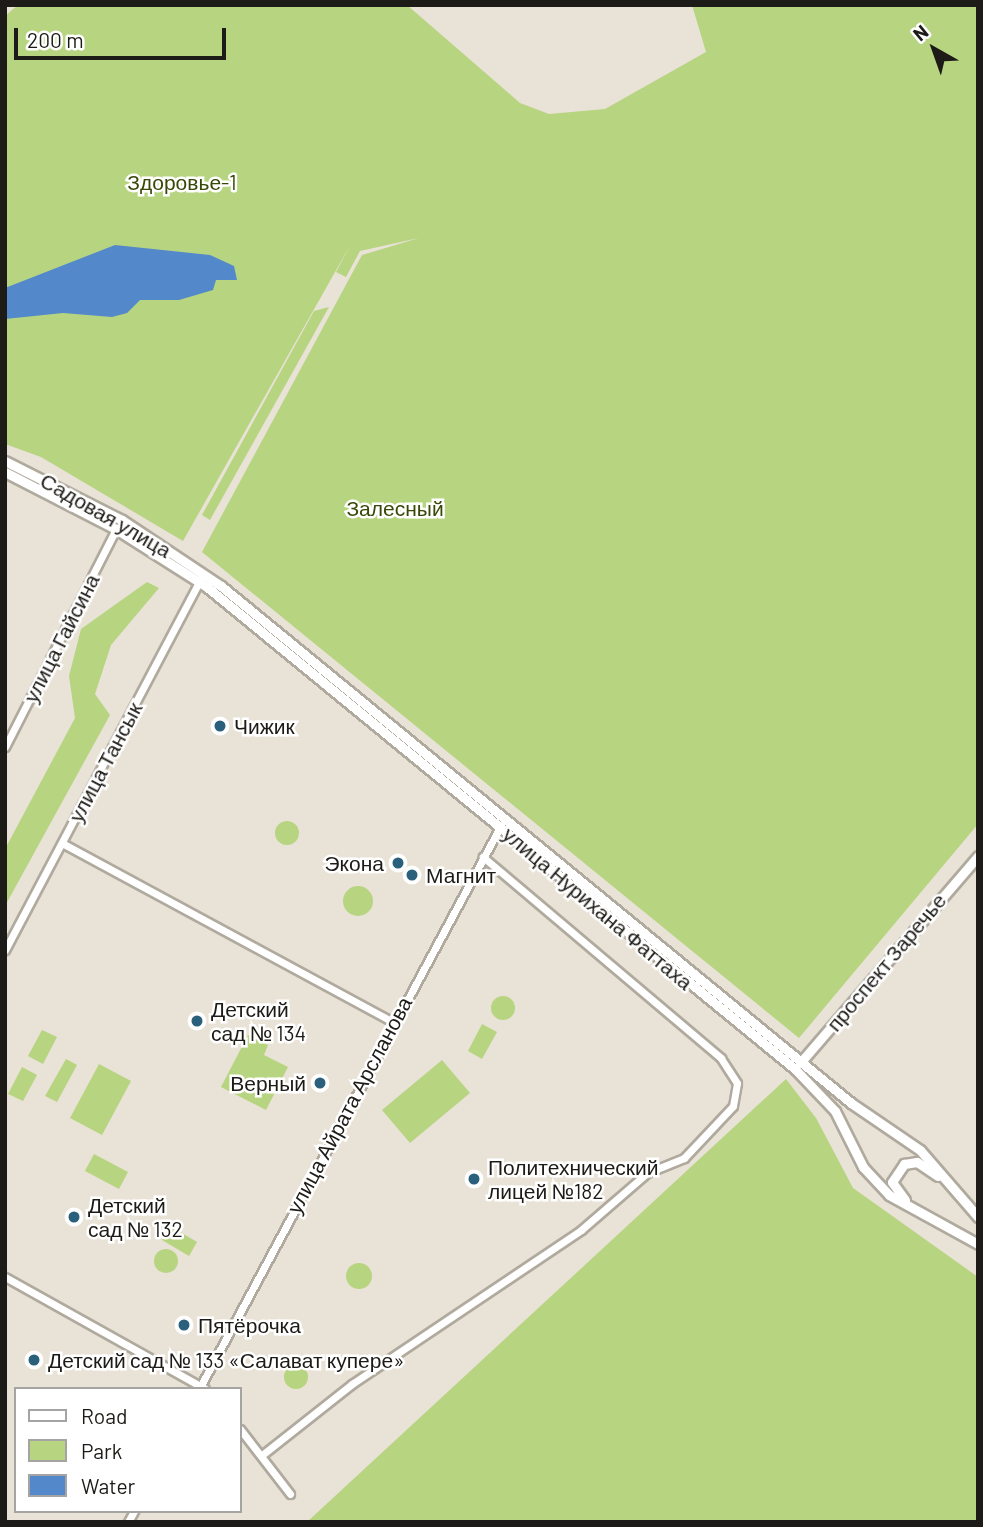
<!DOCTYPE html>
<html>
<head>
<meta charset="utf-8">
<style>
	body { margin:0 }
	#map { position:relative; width:983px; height:1527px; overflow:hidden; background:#e9e2d6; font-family:Barlow,sans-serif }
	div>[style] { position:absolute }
	.green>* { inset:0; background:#b7d480 }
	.round { border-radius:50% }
	.water>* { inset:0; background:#5388cb }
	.roads { filter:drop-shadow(2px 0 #b0aa9e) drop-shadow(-2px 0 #b0aa9e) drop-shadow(0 2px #b0aa9e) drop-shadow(0 -2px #b0aa9e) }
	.minor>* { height:7px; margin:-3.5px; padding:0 3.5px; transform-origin:3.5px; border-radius:3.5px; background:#fff }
	.tertiary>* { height:9px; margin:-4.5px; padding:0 4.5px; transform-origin:4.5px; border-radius:4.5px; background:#fff }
	.dots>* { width:19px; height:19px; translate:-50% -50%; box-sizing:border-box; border:4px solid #fff; border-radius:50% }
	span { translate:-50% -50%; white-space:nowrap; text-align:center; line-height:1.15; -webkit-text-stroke:5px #fff; paint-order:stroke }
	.park-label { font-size:21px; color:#374807 }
	.street-label { font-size:21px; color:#1d1b17 }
	.poi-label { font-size:21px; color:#1d1b17 }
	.left { translate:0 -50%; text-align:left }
	.right { translate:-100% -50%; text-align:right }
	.frame { position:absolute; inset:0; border:7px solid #1d1b17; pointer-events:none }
	.legend { position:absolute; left:14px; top:1387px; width:228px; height:126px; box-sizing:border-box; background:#fff; border:2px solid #a5a4a2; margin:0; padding:9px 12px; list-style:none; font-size:21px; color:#1d1b17 }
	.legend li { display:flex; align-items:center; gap:14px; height:35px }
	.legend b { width:35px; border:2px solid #a5a4a2 }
	.north { position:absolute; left:899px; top:14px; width:70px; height:70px; -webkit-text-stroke:5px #fff; paint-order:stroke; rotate:320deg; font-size:19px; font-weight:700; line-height:28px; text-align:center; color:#1d1b17 }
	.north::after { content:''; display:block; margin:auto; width:24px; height:32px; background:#1d1b17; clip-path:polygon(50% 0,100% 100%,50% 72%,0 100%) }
	.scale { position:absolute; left:14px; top:28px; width:212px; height:32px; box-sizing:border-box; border:4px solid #1d1b17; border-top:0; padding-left:9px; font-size:21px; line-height:24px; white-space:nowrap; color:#1d1b17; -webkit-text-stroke:5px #fff; paint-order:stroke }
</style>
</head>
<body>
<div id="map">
	<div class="green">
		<div style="clip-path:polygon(18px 5px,407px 5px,520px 103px,549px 114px,605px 109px,706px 52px,692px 5px,978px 5px,978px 824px,799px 1038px,202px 552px,362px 255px,419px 238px,360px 251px,346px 277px,336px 272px,352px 242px,183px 541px,41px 457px,5px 444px,5px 16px)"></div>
		<div style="clip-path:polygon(329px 307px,210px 520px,202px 515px,314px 311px)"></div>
		<div style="clip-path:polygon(147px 582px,159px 588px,111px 645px,95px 694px,110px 715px,5px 906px,5px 849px,75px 718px,69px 676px,81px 629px)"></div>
		<div class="round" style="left:275px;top:821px;width:24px;height:24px"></div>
		<div class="round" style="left:343px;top:886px;width:30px;height:30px"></div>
		<div class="round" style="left:491px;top:996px;width:24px;height:24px"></div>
		<div style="clip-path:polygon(482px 1024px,497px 1032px,482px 1059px,468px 1051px)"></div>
		<div style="clip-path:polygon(42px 1030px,57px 1037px,43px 1064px,28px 1056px)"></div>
		<div style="clip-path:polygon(248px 1035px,268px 1045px,264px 1055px,288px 1067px,266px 1110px,221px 1087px)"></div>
		<div style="clip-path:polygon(66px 1059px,77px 1065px,57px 1102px,45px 1096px)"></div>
		<div style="clip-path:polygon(442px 1060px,470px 1093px,410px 1143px,382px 1110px)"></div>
		<div style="clip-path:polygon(99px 1064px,131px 1081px,102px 1135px,70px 1118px)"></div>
		<div style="clip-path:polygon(22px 1067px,37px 1075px,23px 1101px,8px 1094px)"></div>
		<div style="clip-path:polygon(786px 1079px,816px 1118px,853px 1188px,978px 1277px,978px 1522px,307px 1522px)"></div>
		<div style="clip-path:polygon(94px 1154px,128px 1172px,119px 1189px,85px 1171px)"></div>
		<div style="clip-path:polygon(170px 1226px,197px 1242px,189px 1256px,162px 1240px)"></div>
		<div class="round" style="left:154px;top:1249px;width:24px;height:24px"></div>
		<div class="round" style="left:346px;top:1263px;width:26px;height:26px"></div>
		<div class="round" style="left:284px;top:1365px;width:24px;height:24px"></div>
	</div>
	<div class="water">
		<div style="clip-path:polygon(115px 245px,210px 255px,234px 266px,237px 280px,216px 280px,213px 290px,179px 300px,140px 300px,127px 313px,112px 317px,63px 313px,5px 319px,5px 288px)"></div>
	</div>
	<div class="roads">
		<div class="minor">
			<div style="left:5px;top:747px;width:245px;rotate:-63deg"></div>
			<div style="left:62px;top:843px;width:376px;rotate:28.4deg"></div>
			<div style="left:5px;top:950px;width:420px;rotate:-62.2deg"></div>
			<div style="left:5px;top:1277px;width:229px;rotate:29.2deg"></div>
			<div style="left:199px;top:1389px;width:640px;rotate:-61.83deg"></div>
			<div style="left:240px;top:1429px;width:82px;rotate:52.4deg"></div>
			<div style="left:262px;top:1455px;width:115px;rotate:-38.3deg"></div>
			<div style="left:352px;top:1384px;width:276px;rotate:-33.9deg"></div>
			<div style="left:581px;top:1230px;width:87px;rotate:-40.8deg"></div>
			<div style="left:647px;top:1173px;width:40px;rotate:-22deg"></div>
			<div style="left:684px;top:1158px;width:71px;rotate:-46.7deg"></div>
			<div style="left:733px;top:1106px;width:23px;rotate:-80deg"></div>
			<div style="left:737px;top:1083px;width:30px;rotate:-123deg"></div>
			<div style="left:721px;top:1058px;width:312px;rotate:-139.8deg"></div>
			<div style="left:128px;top:1522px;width:13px;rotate:-61deg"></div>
		</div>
		<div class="tertiary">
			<div style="left:5px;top:461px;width:131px;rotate:26.8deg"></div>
			<div style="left:122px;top:520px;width:119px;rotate:33.7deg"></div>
			<div style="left:221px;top:586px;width:815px;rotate:39.37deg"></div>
			<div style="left:851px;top:1103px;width:83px;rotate:34.3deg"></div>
			<div style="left:920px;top:1150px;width:89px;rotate:49.1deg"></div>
			<div style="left:5px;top:472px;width:125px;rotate:27.2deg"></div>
			<div style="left:116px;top:529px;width:108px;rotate:32.5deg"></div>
			<div style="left:207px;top:587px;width:760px;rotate:39.34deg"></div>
			<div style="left:795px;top:1069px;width:58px;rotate:46.4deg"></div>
			<div style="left:835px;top:1111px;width:63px;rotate:63.4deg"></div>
			<div style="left:863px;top:1167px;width:38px;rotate:47deg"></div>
			<div style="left:889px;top:1195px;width:102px;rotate:28.8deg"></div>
			<div style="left:800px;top:1063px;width:273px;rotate:-49.3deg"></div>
			<div style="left:905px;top:1200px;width:22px;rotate:-126deg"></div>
			<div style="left:892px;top:1182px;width:22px;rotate:-56deg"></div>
			<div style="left:904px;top:1164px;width:13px;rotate:-9deg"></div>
			<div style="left:917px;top:1162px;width:25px;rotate:34deg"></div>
		</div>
	</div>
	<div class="dots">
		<div style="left:220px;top:726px;background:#2a607c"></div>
		<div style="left:398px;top:863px;background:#2a607c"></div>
		<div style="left:412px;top:875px;background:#2a607c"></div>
		<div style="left:197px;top:1021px;background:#2a607c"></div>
		<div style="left:320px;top:1083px;background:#2a607c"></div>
		<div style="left:474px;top:1179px;background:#2a607c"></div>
		<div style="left:74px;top:1217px;background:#2a607c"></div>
		<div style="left:184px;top:1325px;background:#2a607c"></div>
		<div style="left:34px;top:1360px;background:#2a607c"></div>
	</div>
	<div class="park-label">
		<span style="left:182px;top:182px">Здоровье-1</span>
		<span style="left:395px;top:508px">Залесный</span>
	</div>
	<div class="street-label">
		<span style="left:106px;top:515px;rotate:30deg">Садовая улица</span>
		<span style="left:61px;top:638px;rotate:-63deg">улица Гайсина</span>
		<span style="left:105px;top:762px;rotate:-62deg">улица Тансык</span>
		<span style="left:598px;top:908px;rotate:40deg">улица Нурихана Фаттаха</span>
		<span style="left:886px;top:962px;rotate:-50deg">проспект Заречье</span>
		<span style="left:349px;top:1105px;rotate:-62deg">улица Айрата Арсланова</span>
	</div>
	<div class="poi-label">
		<span class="left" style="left:234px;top:726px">Чижик</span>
		<span class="right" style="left:384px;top:863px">Экона</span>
		<span class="left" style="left:426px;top:875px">Магнит</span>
		<span class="left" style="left:211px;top:1021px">Детский<br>сад № 134</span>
		<span class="right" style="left:306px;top:1083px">Верный</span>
		<span class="left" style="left:488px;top:1179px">Политехнический<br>лицей №182</span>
		<span class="left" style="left:88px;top:1217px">Детский<br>сад № 132</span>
		<span class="left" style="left:198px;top:1325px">Пятёрочка</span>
		<span class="left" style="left:48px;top:1360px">Детский сад № 133 «Салават купере»</span>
	</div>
	<div class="frame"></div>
	<ul class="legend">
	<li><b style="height:9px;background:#fff"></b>Road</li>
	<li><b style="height:19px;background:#b7d480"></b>Park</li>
	<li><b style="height:19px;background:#5388cb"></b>Water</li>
	</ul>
	<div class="north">N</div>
	<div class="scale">200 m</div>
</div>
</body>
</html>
